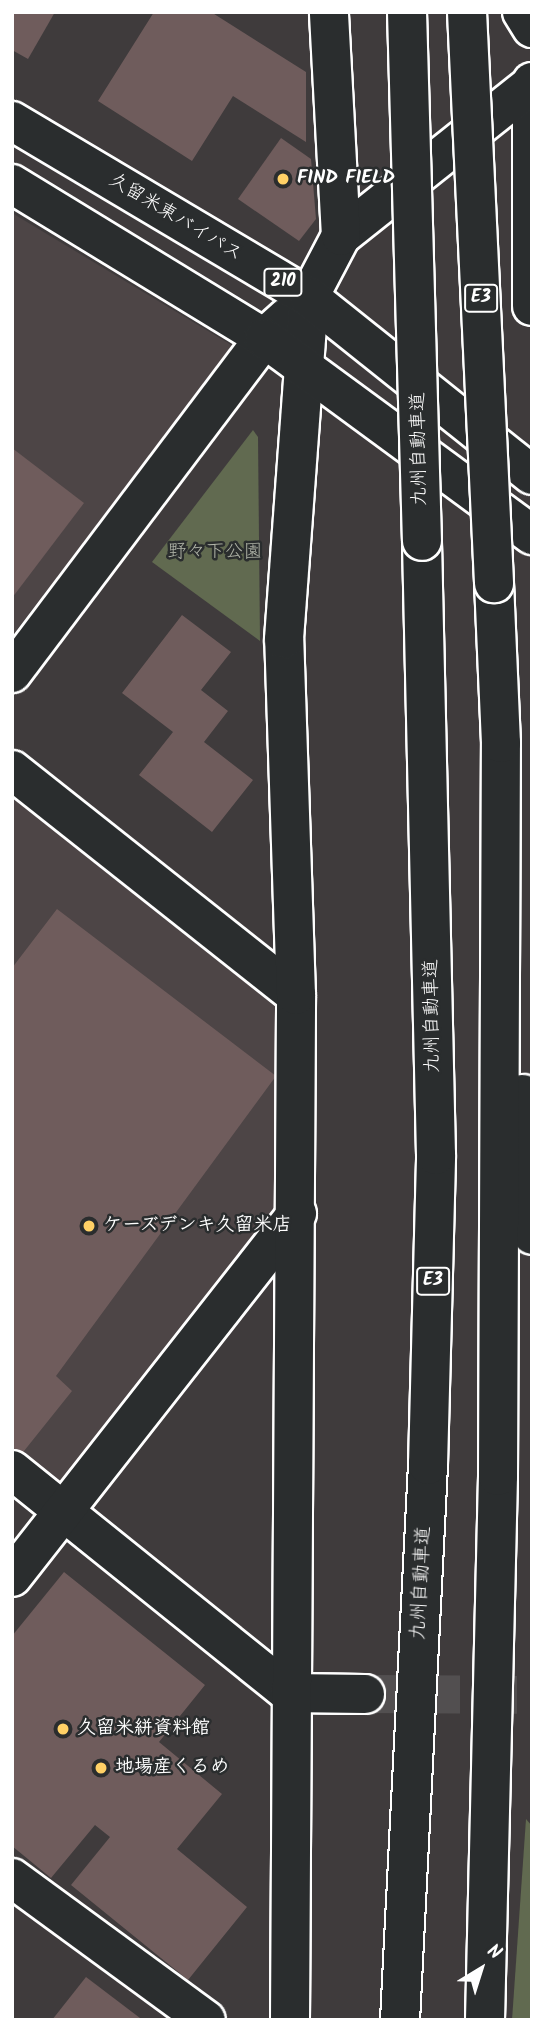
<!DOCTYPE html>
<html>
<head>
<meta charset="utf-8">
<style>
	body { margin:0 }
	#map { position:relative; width:544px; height:2032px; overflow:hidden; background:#3f3b3c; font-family:Kalam,"Klee One",sans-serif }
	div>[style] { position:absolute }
	.built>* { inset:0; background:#4d4546 }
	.green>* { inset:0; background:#616a50 }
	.building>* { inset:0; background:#6f5c5c }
	.minor-tunnel>* { height:38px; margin-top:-19px; transform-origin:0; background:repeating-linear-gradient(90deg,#524f50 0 38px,transparent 0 57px) }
	.roads { filter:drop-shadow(2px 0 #fff) drop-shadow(-2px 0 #fff) drop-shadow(0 2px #fff) drop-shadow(0 -2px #fff) }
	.minor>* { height:38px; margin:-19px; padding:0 19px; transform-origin:19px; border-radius:19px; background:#2a2d2e }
	.highway>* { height:38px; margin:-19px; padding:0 19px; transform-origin:19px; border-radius:19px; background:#2a2d2e }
	.bridges { filter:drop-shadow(2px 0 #fff) drop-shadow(-2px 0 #fff) drop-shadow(0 2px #fff) drop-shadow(0 -2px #fff) }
	.highway-bridge>* { height:38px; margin:-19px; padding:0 19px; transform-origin:19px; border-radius:19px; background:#2a2d2e }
	.dots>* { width:19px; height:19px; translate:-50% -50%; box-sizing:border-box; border:4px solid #2a2d2e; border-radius:50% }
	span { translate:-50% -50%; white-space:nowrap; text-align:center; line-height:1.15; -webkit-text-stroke:5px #2a2d2e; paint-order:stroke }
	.shield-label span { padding:2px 5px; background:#2a2d2e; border:2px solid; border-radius:5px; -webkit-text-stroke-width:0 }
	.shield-label { font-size:18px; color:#fff; font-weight:700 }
	.poi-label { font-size:19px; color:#fff; font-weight:700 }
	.left { translate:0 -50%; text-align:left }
	.street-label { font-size:19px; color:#fff }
	.park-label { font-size:19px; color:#b0b4a8 }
	.frame { position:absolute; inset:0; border:14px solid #fff; pointer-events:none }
	.north { position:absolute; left:446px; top:1934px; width:70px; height:70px; -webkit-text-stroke:5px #2a2d2e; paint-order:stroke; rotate:38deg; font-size:19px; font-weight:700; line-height:28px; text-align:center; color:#fff }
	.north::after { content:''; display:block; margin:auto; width:24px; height:32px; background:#fff; clip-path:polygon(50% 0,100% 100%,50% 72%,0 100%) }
</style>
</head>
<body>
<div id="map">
	<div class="built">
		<div style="clip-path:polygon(12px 213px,233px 346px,12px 636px)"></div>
		<div style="clip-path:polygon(12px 780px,288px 995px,280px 1202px,57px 1495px,12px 1458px)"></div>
	</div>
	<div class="green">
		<div style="clip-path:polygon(253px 430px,258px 437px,260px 641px,152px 562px)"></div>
		<div style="clip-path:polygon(526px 1819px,532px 1826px,532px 2020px,512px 2020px)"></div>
	</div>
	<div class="building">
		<div style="clip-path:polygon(12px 12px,55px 12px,28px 59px,12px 50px)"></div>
		<div style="clip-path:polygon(154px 12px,211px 12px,306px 72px,306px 142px,233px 96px,192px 161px,98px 101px)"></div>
		<div style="clip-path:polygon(281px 138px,311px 159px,316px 219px,299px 241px,238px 199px)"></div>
		<div style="clip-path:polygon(12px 448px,84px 503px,12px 598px)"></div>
		<div style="clip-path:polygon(182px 615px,231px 652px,201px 690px,228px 711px,204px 742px,253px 780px,212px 832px,139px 775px,173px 732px,122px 693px)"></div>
		<div style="clip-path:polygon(57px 909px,276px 1076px,56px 1376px,72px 1391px,20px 1456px,12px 1450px,12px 968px)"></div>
		<div style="clip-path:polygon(64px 1572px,205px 1685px,159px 1742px,222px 1794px,177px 1849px,247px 1907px,188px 1980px,71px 1885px,110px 1837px,95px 1825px,51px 1878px,12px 1846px,12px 1636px)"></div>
		<div style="clip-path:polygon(86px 1977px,140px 2018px,139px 2020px,52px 2020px)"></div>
	</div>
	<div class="minor-tunnel">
		<div style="left:365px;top:1694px;width:167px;rotate:0.3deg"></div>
	</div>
	<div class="roads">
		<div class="minor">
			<div style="left:522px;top:12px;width:19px;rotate:58deg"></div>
			<div style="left:532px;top:82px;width:224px;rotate:90deg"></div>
			<div style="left:341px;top:236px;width:239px;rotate:-38.5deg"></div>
			<div style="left:12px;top:673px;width:419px;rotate:-53deg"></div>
			<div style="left:264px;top:338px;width:31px;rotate:-42deg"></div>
			<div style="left:12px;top:770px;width:362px;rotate:38.4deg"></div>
			<div style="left:12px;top:1470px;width:356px;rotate:38.8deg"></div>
			<div style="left:289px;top:1693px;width:76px;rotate:0.8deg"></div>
			<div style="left:12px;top:1577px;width:462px;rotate:-51.9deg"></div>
			<div style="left:12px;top:1878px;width:240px;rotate:36.2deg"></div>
			<div style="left:290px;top:2020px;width:1025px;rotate:-89.66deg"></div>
			<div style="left:296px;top:995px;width:356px;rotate:-91.9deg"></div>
			<div style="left:284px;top:639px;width:343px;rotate:-85.8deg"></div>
			<div style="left:309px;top:297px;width:69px;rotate:-62.3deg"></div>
			<div style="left:341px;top:236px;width:224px;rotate:-93.1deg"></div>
		</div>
		<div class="highway">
			<div style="left:12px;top:121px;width:345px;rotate:30.7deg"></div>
			<div style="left:309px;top:297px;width:285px;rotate:38.6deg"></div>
			<div style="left:12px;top:184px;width:295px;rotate:31.4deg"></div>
			<div style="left:264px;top:338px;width:333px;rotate:36.3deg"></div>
			<div style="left:523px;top:1094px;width:141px;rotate:86.3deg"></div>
			<div style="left:400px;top:2020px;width:556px;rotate:-87.11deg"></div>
			<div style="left:428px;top:1465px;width:310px;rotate:-88.5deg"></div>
			<div style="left:436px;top:1155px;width:614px;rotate:-91.31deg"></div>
			<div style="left:485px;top:2020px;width:544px;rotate:-88.63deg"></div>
			<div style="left:498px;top:1476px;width:733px;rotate:-89.77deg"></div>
			<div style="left:501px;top:743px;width:160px;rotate:-92.5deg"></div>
		</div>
	</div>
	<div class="bridges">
		<div class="highway-bridge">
			<div style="left:407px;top:12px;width:529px;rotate:88.38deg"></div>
			<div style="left:467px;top:12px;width:572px;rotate:87.29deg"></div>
		</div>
	</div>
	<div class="dots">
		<div style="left:283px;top:179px;background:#ffd166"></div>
		<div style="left:89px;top:1226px;background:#ffd166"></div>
		<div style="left:63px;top:1729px;background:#ffd166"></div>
		<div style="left:101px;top:1768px;background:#ffd166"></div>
	</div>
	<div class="shield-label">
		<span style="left:283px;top:282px">210</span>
		<span style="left:481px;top:298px">E3</span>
		<span style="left:433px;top:1281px">E3</span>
	</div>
	<div class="poi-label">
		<span class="left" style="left:297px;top:179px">FIND FIELD</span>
		<span class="left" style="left:103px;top:1226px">ケーズデンキ久留米店</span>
		<span class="left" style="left:77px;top:1729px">久留米絣資料館</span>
		<span class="left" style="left:115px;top:1768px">地場産くるめ</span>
	</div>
	<div class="street-label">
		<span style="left:175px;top:218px;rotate:31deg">久留米東バイパス</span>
		<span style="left:420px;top:449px;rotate:-91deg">九州自動車道</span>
		<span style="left:433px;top:1016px;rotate:-91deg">九州自動車道</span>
		<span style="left:422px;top:1583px;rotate:-87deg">九州自動車道</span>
	</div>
	<div class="park-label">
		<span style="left:215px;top:553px">野々下公園</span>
	</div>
	<div class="frame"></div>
	<div class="north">N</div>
</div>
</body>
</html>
